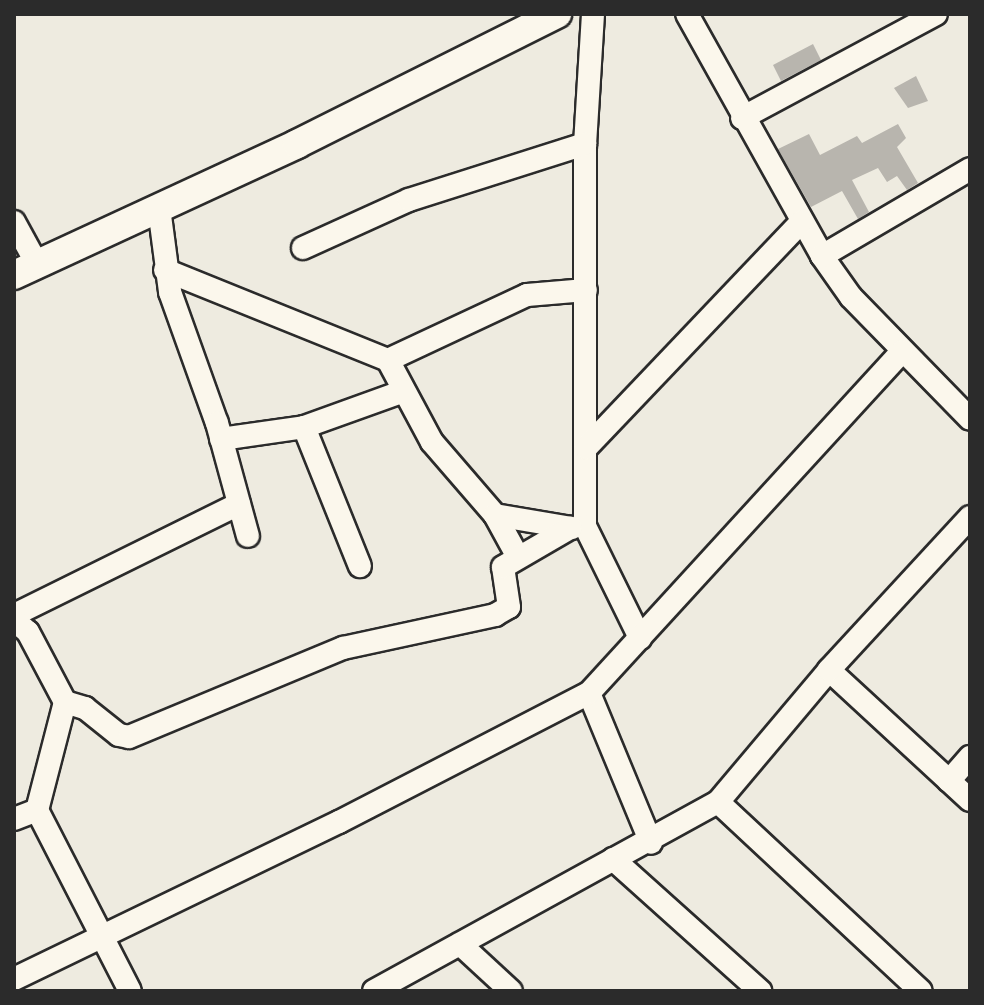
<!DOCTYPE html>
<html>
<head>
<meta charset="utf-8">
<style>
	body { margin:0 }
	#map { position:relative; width:984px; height:1005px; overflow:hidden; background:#eeebe0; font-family:"Architects Daughter",sans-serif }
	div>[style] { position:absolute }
	.building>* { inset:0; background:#b8b5ae }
	.roads { filter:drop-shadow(2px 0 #2b2b2b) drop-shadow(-2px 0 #2b2b2b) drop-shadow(0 2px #2b2b2b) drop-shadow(0 -2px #2b2b2b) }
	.minor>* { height:22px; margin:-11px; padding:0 11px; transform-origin:11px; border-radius:11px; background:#fbf7ec }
	.tertiary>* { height:28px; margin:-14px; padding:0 14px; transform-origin:14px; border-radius:14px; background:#fbf7ec }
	span { translate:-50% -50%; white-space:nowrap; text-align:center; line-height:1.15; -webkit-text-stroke:6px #fbf7ec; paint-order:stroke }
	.frame { position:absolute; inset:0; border:16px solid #2b2b2b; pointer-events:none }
</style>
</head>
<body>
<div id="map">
	<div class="building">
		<div style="clip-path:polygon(813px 44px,821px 60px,781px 81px,773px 65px)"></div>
		<div style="clip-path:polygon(916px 76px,928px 101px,908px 108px,894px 88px)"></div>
		<div style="clip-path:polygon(898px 124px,906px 138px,897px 147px,918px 183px,907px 190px,897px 176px,887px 182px,878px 168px,852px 180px,869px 212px,858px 219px,842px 191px,811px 207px,778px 149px,809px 134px,820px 155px,857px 136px,862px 143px)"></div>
	</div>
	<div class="roads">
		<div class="minor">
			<div style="left:593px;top:14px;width:130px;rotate:93.5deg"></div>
			<div style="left:585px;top:144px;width:382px;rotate:90deg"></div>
			<div style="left:585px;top:526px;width:125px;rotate:63.8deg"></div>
			<div style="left:687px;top:14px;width:277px;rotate:60.8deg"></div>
			<div style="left:822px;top:256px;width:50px;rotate:54.7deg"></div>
			<div style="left:851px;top:297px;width:170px;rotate:45.7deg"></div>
			<div style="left:742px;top:118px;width:220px;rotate:-28.2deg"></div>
			<div style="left:159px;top:208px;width:85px;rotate:82.5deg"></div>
			<div style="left:170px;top:292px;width:139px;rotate:70.3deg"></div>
			<div style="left:217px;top:423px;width:117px;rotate:74.7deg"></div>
			<div style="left:14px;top:222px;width:48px;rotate:61.3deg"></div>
			<div style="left:303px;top:248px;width:116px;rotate:-24.4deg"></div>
			<div style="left:409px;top:200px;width:185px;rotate:-17.7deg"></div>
			<div style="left:822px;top:256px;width:172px;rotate:-30.4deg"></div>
			<div style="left:165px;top:270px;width:240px;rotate:22deg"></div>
			<div style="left:388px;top:360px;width:153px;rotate:-25.1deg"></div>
			<div style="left:527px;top:295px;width:59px;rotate:-4.8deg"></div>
			<div style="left:388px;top:360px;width:93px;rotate:61.8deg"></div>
			<div style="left:432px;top:442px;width:96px;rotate:49.2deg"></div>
			<div style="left:495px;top:515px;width:78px;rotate:9.6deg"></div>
			<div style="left:304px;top:427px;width:150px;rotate:68.1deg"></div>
			<div style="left:221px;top:439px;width:84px;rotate:-8.2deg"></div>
			<div style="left:304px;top:427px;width:106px;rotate:-19.8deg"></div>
			<div style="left:586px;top:448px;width:312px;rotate:-46.4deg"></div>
			<div style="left:495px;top:515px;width:48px;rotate:61.3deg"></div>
			<div style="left:14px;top:615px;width:251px;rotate:-26.3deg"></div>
			<div style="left:14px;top:620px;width:18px;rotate:41deg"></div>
			<div style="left:28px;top:632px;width:79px;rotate:62.1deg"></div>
			<div style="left:65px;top:702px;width:112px;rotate:104.5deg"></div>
			<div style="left:37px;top:810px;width:203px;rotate:62.8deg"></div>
			<div style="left:829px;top:670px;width:192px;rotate:42.7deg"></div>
			<div style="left:589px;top:693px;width:162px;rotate:67.5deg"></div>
			<div style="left:65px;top:702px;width:21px;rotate:17deg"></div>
			<div style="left:85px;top:708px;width:43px;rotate:38.5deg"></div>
			<div style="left:119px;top:735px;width:10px;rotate:11deg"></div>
			<div style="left:129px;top:737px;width:232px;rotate:-22.6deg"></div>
			<div style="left:343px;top:648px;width:156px;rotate:-12.2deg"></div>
			<div style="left:495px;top:615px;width:16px;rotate:-30deg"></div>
			<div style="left:509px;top:607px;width:40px;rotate:-98.5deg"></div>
			<div style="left:503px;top:567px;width:78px;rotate:-30.2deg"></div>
			<div style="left:949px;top:781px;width:32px;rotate:-49deg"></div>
			<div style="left:718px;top:802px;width:277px;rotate:43deg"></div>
			<div style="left:14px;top:819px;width:25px;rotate:-21deg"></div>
			<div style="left:613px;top:859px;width:198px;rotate:41.9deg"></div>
			<div style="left:460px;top:944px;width:69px;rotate:42.7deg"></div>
			<div style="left:14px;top:979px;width:361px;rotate:-25.8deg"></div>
			<div style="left:339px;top:822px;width:281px;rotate:-27.3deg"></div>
			<div style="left:589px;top:693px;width:463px;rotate:-47.5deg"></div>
			<div style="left:374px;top:991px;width:393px;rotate:-28.8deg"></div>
			<div style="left:718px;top:802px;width:172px;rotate:-49.9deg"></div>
			<div style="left:829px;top:670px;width:208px;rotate:-47.3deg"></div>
		</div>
		<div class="tertiary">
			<div style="left:14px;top:275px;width:312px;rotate:-24.8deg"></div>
			<div style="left:297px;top:144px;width:291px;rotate:-26.6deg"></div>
		</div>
	</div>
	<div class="frame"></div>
</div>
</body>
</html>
